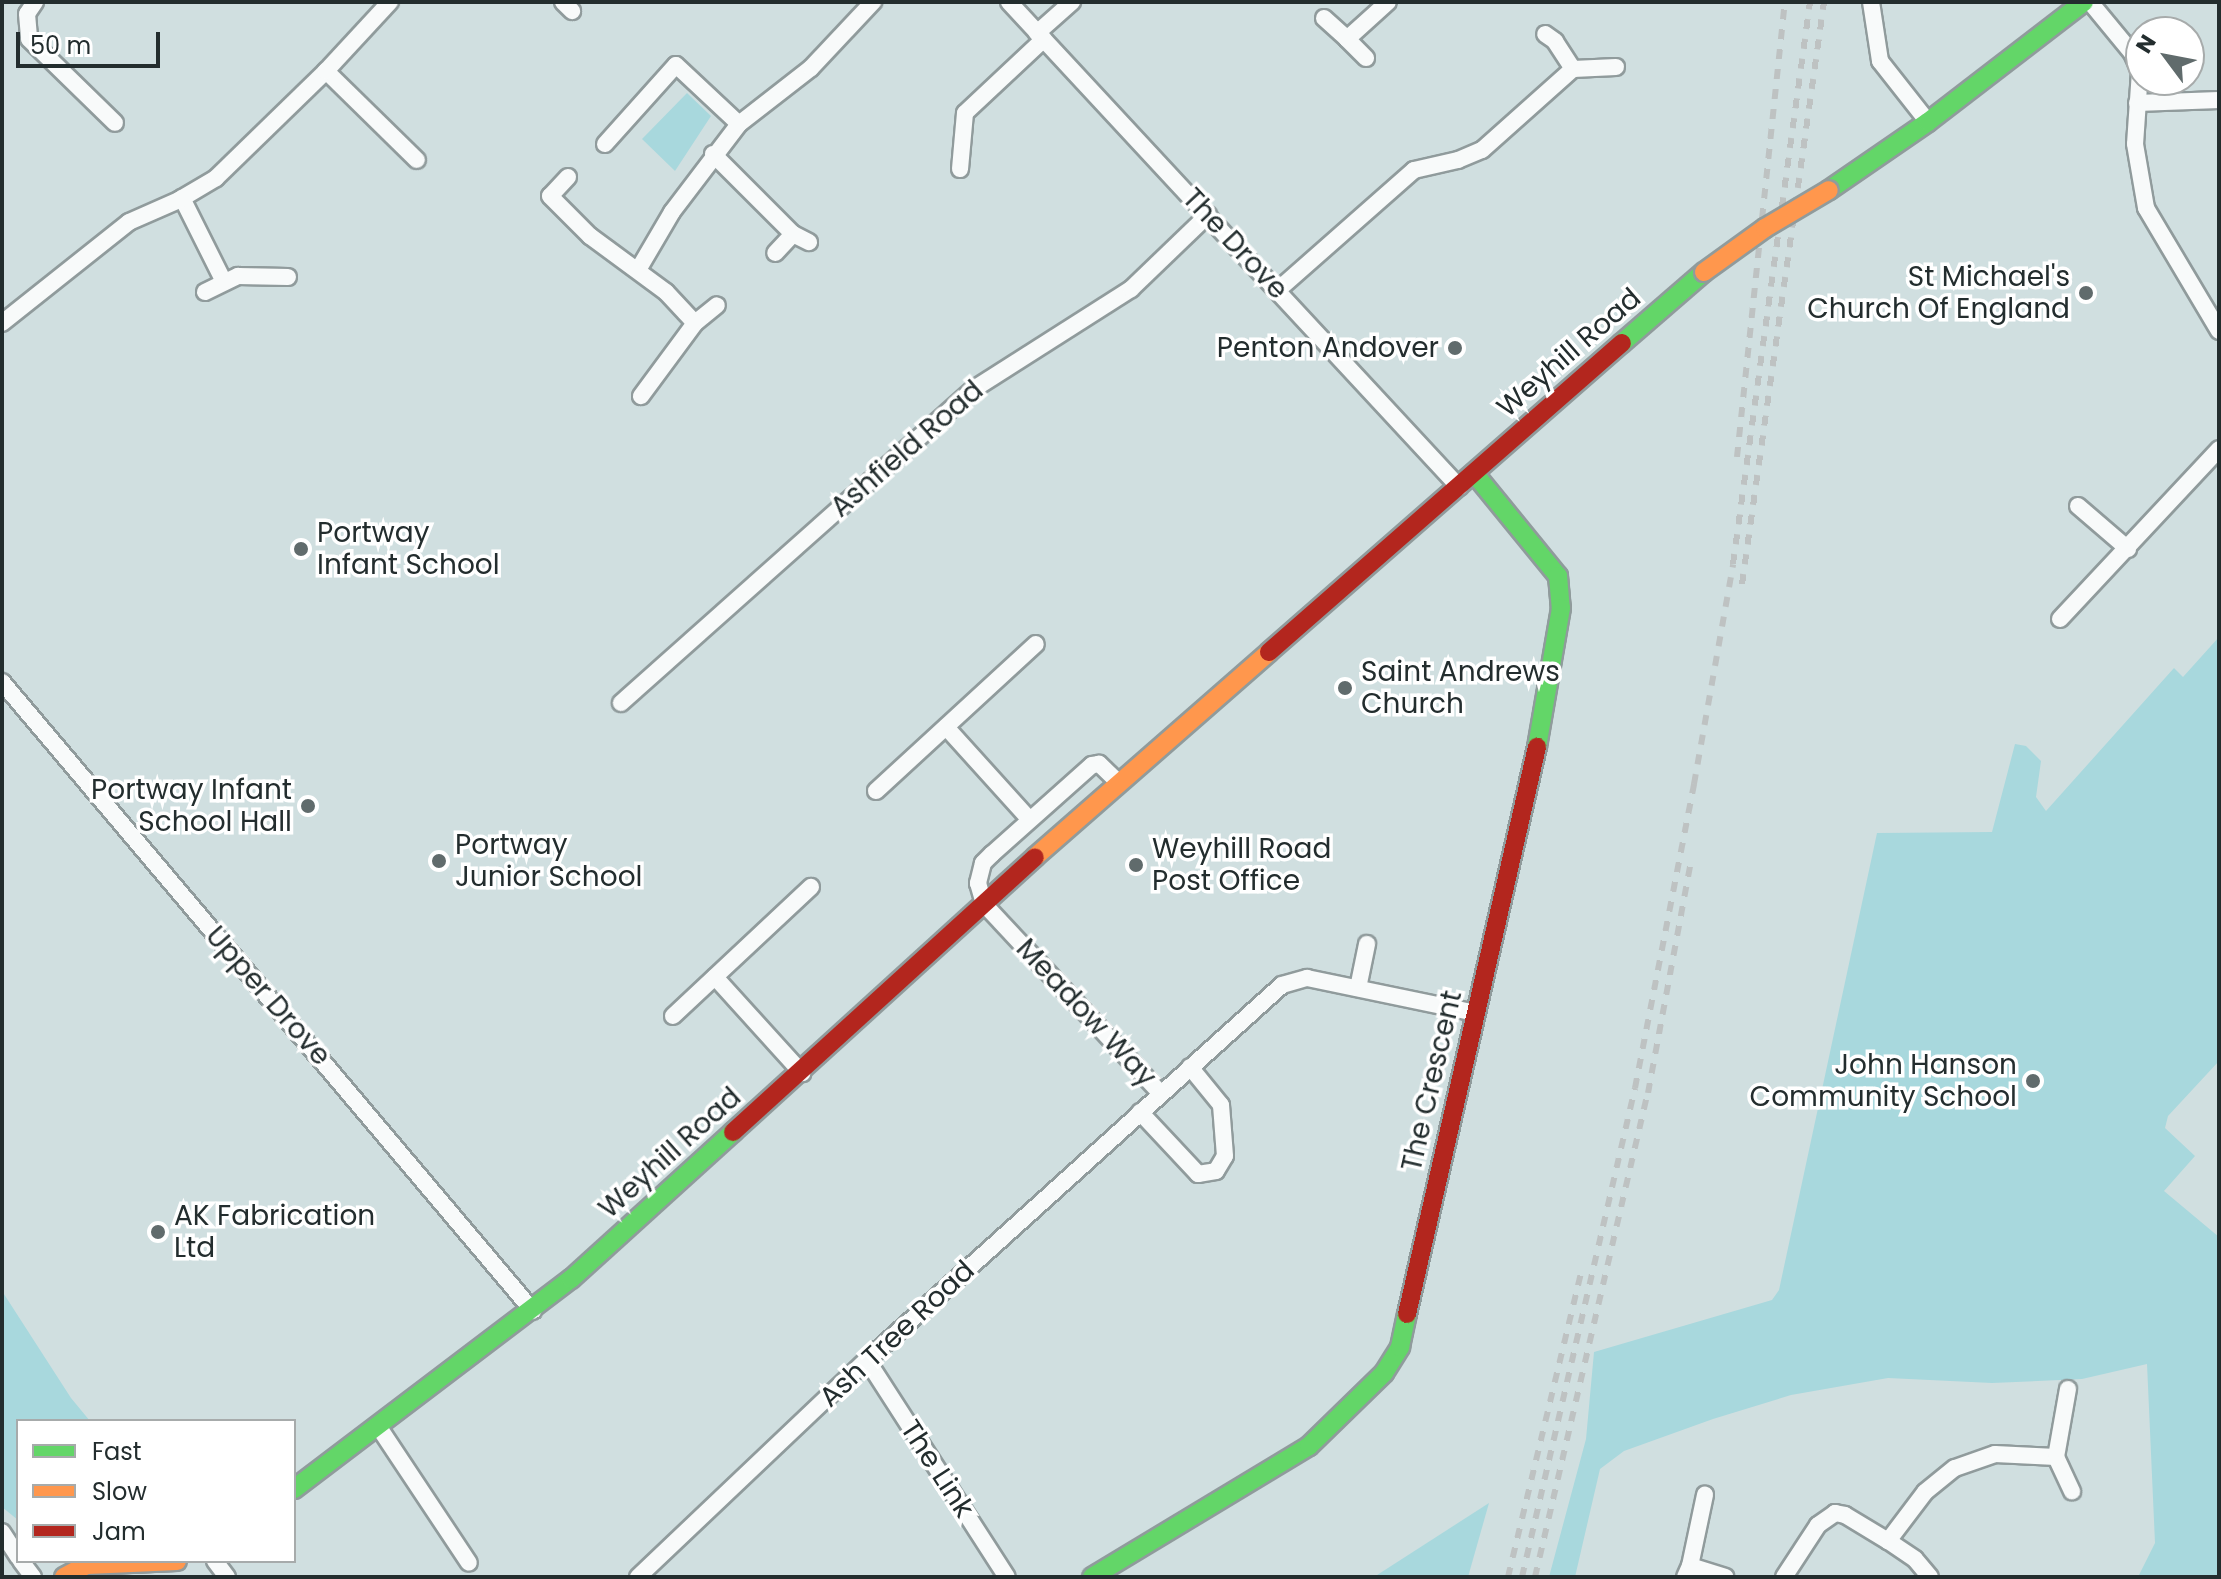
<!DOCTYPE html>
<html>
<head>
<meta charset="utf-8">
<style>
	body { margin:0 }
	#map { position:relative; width:2221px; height:1579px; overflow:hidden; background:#d0dfe0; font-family:Poppins,sans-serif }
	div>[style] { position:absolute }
	.green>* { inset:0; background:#a8d8dd }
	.roads { filter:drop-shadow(2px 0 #909b9c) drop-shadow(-2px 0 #909b9c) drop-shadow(0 2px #909b9c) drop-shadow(0 -2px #909b9c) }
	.street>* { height:16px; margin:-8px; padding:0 8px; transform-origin:8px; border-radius:8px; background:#f8fafa }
	.fast>* { height:18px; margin:-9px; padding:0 9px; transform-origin:9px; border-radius:9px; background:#63d668 }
	.slow>* { height:18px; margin:-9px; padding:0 9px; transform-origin:9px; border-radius:9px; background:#ff974d }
	.jam>* { height:18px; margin:-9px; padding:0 9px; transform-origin:9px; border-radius:9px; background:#b3261e }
	.rail>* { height:6px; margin-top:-3px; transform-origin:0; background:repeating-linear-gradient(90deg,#bec2c2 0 10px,transparent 0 20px) }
	.bridges { filter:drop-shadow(2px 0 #909b9c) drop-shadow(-2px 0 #909b9c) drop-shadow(0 2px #909b9c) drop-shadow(0 -2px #909b9c) }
	.slow-bridge>* { height:18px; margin:-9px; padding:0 9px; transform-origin:9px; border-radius:9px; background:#ff974d }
	.dots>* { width:22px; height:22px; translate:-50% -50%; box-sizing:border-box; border:4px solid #fff; border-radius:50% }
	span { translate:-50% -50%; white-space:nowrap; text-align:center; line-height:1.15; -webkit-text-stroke:7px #fff; paint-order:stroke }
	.street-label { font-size:28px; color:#232d2e }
	.poi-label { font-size:28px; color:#232d2e }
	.right { translate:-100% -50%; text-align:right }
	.left { translate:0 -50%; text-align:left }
	.frame { position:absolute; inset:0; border:4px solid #232d2e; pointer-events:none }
	.legend { position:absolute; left:16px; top:1419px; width:280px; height:144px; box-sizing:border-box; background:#fff; border:2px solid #a7abab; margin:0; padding:10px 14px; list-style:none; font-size:24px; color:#232d2e }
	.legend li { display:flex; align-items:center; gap:16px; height:40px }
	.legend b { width:40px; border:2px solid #a7abab }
	.north { position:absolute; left:2125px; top:16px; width:80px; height:80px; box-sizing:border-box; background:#fff; border:2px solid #a7abab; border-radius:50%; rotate:302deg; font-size:22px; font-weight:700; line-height:32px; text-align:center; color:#232d2e }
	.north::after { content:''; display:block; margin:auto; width:28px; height:36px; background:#606b6c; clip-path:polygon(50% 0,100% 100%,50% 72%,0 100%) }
	.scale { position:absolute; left:16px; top:32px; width:144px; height:36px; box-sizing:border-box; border:4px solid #232d2e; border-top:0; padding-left:10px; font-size:24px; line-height:28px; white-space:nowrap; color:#232d2e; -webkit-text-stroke:6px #fff; paint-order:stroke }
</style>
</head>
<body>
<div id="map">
	<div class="green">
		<div style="clip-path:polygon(687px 93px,711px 116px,675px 171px,642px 139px)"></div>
		<div style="clip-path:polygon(2219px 637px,2219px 1061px,2168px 1116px,2165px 1128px,2195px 1156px,2164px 1191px,2219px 1237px,2219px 1577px,2138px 1577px,2155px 1543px,2147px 1364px,2082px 1379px,1992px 1383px,1888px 1378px,1791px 1395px,1713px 1419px,1624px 1451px,1600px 1469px,1575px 1577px,1549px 1577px,1586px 1439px,1594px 1352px,1772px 1300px,1779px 1290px,1877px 833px,1992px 832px,2015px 744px,2026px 746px,2041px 761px,2036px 797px,2046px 811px,2174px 668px,2183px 677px)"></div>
		<div style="clip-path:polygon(2px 1291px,71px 1398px,90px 1421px,18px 1421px,18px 1520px,2px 1507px)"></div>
		<div style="clip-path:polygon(1489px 1503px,1468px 1577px,1374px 1577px)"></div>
	</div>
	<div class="roads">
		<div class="street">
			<div style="left:35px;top:2px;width:14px;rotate:124deg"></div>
			<div style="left:27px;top:14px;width:25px;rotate:85deg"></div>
			<div style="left:29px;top:39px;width:120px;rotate:44.3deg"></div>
			<div style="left:563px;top:2px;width:13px;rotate:45deg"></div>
			<div style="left:1009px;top:2px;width:662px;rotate:47.14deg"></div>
			<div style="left:1871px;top:2px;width:60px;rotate:81.3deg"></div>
			<div style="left:1880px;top:61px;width:78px;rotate:51.8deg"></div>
			<div style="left:2090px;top:2px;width:66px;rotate:50.5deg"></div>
			<div style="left:2132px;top:53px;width:20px;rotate:66deg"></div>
			<div style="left:2140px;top:71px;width:73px;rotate:93.9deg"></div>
			<div style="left:2135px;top:144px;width:65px;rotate:80.2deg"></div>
			<div style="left:2146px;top:208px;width:143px;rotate:59.3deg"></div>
			<div style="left:1324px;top:18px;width:31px;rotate:42deg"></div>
			<div style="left:1347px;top:39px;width:55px;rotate:-42.1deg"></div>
			<div style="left:1037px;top:33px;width:47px;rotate:-41.5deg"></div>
			<div style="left:1347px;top:39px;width:27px;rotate:45deg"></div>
			<div style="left:1573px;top:69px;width:43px;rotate:-2.7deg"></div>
			<div style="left:326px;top:71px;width:127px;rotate:44.4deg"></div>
			<div style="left:2137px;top:103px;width:82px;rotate:-2.1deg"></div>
			<div style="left:605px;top:144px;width:106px;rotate:-48.1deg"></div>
			<div style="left:676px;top:65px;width:86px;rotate:43.1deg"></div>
			<div style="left:713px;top:154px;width:113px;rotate:45deg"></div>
			<div style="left:793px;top:234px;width:26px;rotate:133deg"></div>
			<div style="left:960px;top:169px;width:56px;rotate:-84.9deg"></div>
			<div style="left:965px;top:113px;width:108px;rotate:-43.1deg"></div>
			<div style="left:568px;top:177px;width:26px;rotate:133deg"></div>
			<div style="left:550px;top:196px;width:57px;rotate:45deg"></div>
			<div style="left:590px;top:236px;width:94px;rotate:36.4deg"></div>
			<div style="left:666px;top:292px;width:42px;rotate:46.9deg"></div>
			<div style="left:695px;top:323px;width:91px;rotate:126.5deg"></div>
			<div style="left:182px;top:198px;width:92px;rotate:63.4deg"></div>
			<div style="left:793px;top:234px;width:18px;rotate:27deg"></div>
			<div style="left:638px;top:270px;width:67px;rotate:-59.6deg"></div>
			<div style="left:672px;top:212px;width:111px;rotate:-52.7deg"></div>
			<div style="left:739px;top:124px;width:91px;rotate:-37.9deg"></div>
			<div style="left:811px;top:68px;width:91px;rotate:-46.8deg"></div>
			<div style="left:1279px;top:289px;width:180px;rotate:-41.4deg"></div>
			<div style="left:1414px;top:170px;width:45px;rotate:-12.8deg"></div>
			<div style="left:1458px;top:160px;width:26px;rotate:-23deg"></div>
			<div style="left:1482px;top:150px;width:122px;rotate:-41.7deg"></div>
			<div style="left:1573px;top:69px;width:33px;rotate:-123deg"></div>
			<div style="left:1555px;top:41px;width:12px;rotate:-145deg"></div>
			<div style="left:205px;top:292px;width:37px;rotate:-26deg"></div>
			<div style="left:238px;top:276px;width:50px;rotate:1.1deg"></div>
			<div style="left:2px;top:323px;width:162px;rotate:-38.5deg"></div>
			<div style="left:129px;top:222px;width:55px;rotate:-23.7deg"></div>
			<div style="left:179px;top:200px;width:43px;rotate:-30.7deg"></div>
			<div style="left:216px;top:178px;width:153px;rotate:-44.2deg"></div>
			<div style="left:326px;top:71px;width:94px;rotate:-47.2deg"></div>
			<div style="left:695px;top:323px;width:28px;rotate:-39deg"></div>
			<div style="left:2078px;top:506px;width:66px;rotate:40.7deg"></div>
			<div style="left:2060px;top:619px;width:233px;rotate:-46.9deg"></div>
			<div style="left:2px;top:682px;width:823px;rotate:49.83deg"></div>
			<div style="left:621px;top:703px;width:472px;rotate:-41.7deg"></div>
			<div style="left:974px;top:389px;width:186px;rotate:-32.5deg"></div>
			<div style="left:1131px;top:289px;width:107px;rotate:-43.9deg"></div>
			<div style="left:946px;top:727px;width:124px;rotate:47.9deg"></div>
			<div style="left:1119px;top:783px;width:28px;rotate:-136deg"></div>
			<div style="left:1099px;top:764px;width:7px;rotate:172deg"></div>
			<div style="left:1092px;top:765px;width:134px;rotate:138.3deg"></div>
			<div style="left:992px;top:854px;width:13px;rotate:135deg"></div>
			<div style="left:983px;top:863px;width:21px;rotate:104deg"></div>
			<div style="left:978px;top:883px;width:22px;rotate:74deg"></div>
			<div style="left:984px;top:904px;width:258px;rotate:47deg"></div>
			<div style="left:876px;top:791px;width:217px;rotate:-42.6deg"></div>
			<div style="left:715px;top:977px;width:130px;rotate:47.8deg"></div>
			<div style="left:1358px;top:988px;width:45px;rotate:-78.4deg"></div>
			<div style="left:673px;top:1016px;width:189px;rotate:-43.1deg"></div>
			<div style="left:1140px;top:1112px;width:85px;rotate:46.9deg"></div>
			<div style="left:1198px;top:1174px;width:18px;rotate:-9deg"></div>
			<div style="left:1216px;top:1171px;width:17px;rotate:-59deg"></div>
			<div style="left:1225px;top:1156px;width:51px;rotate:-94.5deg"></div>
			<div style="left:1221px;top:1105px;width:49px;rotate:-129.2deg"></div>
			<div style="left:867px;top:1360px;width:258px;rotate:57.2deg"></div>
			<div style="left:378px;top:1426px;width:164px;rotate:56.4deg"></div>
			<div style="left:2056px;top:1457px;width:38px;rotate:65deg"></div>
			<div style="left:2px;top:1532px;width:30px;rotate:57deg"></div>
			<div style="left:21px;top:1561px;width:20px;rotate:53deg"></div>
			<div style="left:215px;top:1561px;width:20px;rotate:53deg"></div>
			<div style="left:1690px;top:1566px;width:73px;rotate:-78.1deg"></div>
			<div style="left:638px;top:1577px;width:315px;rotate:-43.5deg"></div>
			<div style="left:867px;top:1360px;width:559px;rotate:-42.1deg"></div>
			<div style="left:1282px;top:985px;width:26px;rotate:-16deg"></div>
			<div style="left:1307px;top:978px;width:173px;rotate:11.7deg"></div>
			<div style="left:1685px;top:1577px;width:12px;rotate:-66deg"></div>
			<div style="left:1690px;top:1566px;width:37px;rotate:17deg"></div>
			<div style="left:1784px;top:1577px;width:62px;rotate:-56.8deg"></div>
			<div style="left:1818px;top:1525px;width:21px;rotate:-35deg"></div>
			<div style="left:1835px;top:1513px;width:10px;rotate:11deg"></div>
			<div style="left:1845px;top:1515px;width:50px;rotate:31.2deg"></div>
			<div style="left:1930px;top:1577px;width:23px;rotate:-130deg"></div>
			<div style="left:1915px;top:1559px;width:32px;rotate:-146deg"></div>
			<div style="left:1888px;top:1541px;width:61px;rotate:-52.9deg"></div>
			<div style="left:1925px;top:1492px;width:38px;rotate:-39deg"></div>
			<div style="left:1955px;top:1468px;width:42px;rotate:-19.3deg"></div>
			<div style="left:1995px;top:1454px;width:61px;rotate:2.8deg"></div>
			<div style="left:2056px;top:1457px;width:69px;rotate:-80deg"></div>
		</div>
		<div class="fast">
			<div style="left:1829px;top:190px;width:120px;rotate:-34.5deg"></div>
			<div style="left:1928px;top:122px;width:197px;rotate:-37.6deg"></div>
			<div style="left:1622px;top:343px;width:108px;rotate:-40.9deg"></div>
			<div style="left:1474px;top:473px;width:133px;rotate:50.8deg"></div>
			<div style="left:1558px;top:576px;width:32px;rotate:85deg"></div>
			<div style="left:1561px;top:608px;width:141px;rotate:99.8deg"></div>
			<div style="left:294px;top:1489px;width:348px;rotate:-37.2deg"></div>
			<div style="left:571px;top:1279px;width:219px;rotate:-42.2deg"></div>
			<div style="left:1092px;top:1577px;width:253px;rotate:-31.1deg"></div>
			<div style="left:1309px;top:1446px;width:105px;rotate:-44.2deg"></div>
			<div style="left:1384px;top:1373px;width:31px;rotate:-58deg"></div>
			<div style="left:1400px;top:1347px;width:34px;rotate:-78deg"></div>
		</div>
		<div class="slow">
			<div style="left:1035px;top:857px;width:311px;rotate:-41.2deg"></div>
			<div style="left:64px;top:1577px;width:26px;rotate:-28deg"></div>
			<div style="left:87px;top:1565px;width:90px;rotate:-2.5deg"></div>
		</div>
		<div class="jam">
			<div style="left:1269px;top:652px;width:469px;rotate:-41.2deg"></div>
			<div style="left:733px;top:1132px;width:408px;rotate:-42.3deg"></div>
			<div style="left:1407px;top:1314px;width:582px;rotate:-77.09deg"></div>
		</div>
	</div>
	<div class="rail">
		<div style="left:1737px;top:457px;width:458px;rotate:-84deg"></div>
		<div style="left:1742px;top:584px;width:588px;rotate:-81.98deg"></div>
		<div style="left:1508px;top:1577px;width:312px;rotate:-76.5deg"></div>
		<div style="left:1522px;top:1577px;width:502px;rotate:-76.99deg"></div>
		<div style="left:1635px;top:1088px;width:310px;rotate:-79deg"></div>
		<div style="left:1694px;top:784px;width:223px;rotate:-79.9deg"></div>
		<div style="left:1733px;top:564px;width:567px;rotate:-82.2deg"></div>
		<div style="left:1535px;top:1577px;width:497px;rotate:-76.9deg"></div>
		<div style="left:1648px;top:1093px;width:237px;rotate:-79.5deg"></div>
	</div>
	<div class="bridges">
		<div class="slow-bridge">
			<div style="left:1704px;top:272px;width:75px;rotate:-35.8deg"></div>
			<div style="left:1765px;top:228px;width:74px;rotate:-30.7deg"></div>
		</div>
	</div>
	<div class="dots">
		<div style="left:2086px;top:293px;background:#606b6c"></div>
		<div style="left:1455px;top:348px;background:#606b6c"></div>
		<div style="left:301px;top:549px;background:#606b6c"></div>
		<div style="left:1345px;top:688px;background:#606b6c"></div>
		<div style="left:308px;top:806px;background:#606b6c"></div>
		<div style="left:439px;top:861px;background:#606b6c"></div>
		<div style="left:1136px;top:865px;background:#606b6c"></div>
		<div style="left:2033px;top:1081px;background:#606b6c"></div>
		<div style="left:158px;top:1232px;background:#606b6c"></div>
	</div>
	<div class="street-label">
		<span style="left:1235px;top:244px;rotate:47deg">The Drove</span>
		<span style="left:1569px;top:353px;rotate:-41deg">Weyhill Road</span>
		<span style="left:907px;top:449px;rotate:-41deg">Ashfield Road</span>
		<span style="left:268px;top:996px;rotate:49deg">Upper Drove</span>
		<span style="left:1086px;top:1013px;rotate:47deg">Meadow Way</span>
		<span style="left:1432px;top:1081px;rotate:-77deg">The Crescent</span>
		<span style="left:670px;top:1153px;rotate:-42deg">Weyhill Road</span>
		<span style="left:897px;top:1334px;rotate:-43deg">Ash Tree Road</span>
		<span style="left:937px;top:1469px;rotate:57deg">The Link</span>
	</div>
	<div class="poi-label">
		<span class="right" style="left:2070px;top:293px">St Michael's<br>Church Of England</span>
		<span class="right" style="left:1439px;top:348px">Penton Andover</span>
		<span class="left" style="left:317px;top:549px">Portway<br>Infant School</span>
		<span class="left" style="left:1361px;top:688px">Saint Andrews<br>Church</span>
		<span class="right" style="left:292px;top:806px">Portway Infant<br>School Hall</span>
		<span class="left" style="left:455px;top:861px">Portway<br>Junior School</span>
		<span class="left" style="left:1152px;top:865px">Weyhill Road<br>Post Office</span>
		<span class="right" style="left:2017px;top:1081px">John Hanson<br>Community School</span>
		<span class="left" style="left:174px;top:1232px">AK Fabrication<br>Ltd</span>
	</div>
	<div class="frame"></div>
	<ul class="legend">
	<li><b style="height:10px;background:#63d668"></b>Fast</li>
	<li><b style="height:10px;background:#ff974d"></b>Slow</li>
	<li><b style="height:10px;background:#b3261e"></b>Jam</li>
	</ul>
	<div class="north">N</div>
	<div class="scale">50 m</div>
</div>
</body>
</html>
